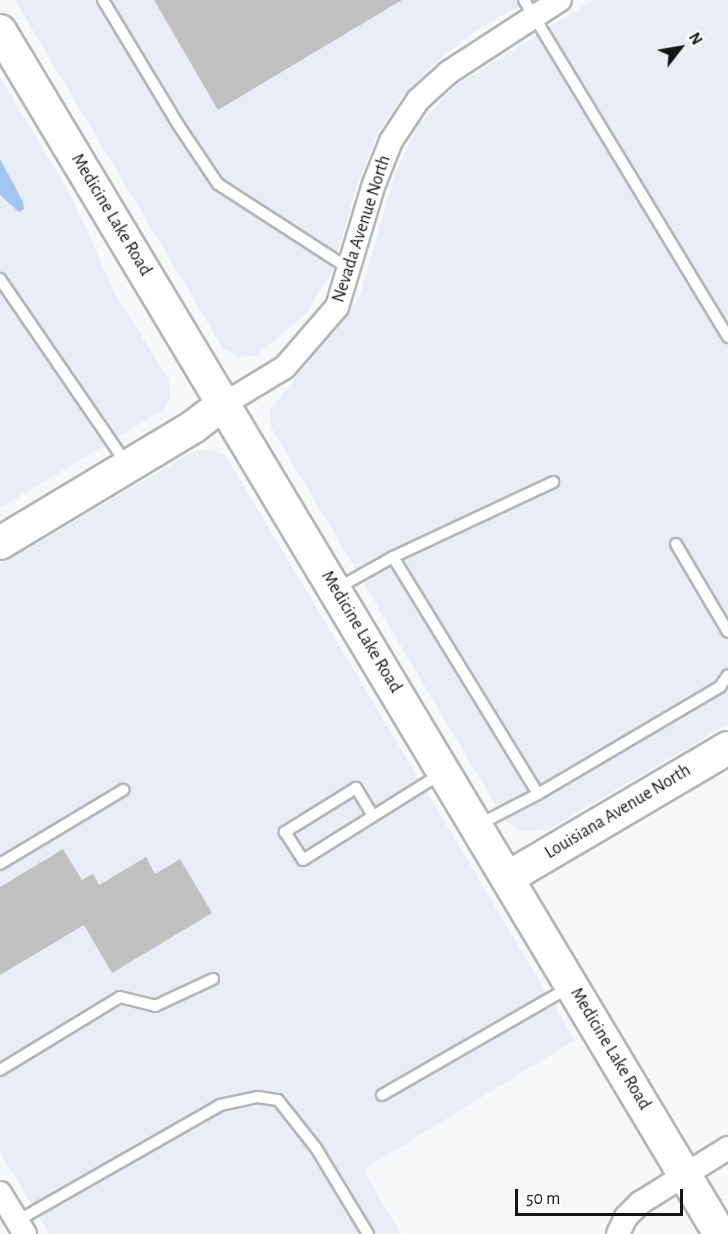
<!DOCTYPE html>
<html>
<head>
<meta charset="utf-8">
<style>
	body { margin:0 }
	#map { position:relative; width:728px; height:1234px; overflow:hidden; background:#f7f8f9; font-family:"Alegreya Sans",sans-serif }
	div>[style] { position:absolute }
	.built>* { inset:0; background:#e9eef6 }
	.water>* { inset:0; background:#a2c6f4 }
	.building>* { inset:0; background:#c1bfbf }
	.roads { filter:drop-shadow(2px 0 #b4b5b6) drop-shadow(-2px 0 #b4b5b6) drop-shadow(0 2px #b4b5b6) drop-shadow(0 -2px #b4b5b6) }
	.lane>* { height:10px; margin:-5px; padding:0 5px; transform-origin:5px; border-radius:5px; background:#fff }
	.street>* { height:22px; margin:-11px; padding:0 11px; transform-origin:11px; border-radius:11px; background:#fff }
	.secondary>* { height:32px; margin:-16px; padding:0 16px; transform-origin:16px; border-radius:16px; background:#fff }
	span { translate:-50% -50%; white-space:nowrap; text-align:center; line-height:1.15; -webkit-text-stroke:6px #fff; paint-order:stroke }
	.street-label { font-size:18px; color:#151516 }
	.north { position:absolute; left:650px; top:18px; width:60px; height:60px; -webkit-text-stroke:4px #fff; paint-order:stroke; rotate:59deg; font-size:16px; font-weight:700; line-height:24px; text-align:center; color:#151516 }
	.north::after { content:''; display:block; margin:auto; width:21px; height:27px; background:#151516; clip-path:polygon(50% 0,100% 100%,50% 72%,0 100%) }
	.scale { position:absolute; left:515px; top:1189px; width:168px; height:27px; box-sizing:border-box; border:3px solid #151516; border-top:0; padding-left:8px; font-size:18px; line-height:21px; white-space:nowrap; color:#151516; -webkit-text-stroke:4px #fff; paint-order:stroke }
</style>
</head>
<body>
<div id="map">
	<div class="built">
		<div style="clip-path:polygon(15px 0,530px 0,476px 31px,430px 67px,402px 97px,378px 132px,355px 192px,333px 269px,307px 313px,256px 356px,237px 357px,222px 347px)"></div>
		<div style="clip-path:polygon(593px 0,728px 0,728px 724px,548px 830px,523px 831px,505px 821px,271px 427px,270px 410px,359px 298px,395px 174px,419px 124px,458px 84px)"></div>
		<div style="clip-path:polygon(0 78px,68px 190px,116px 295px,169px 380px,170px 399px,163px 410px,0 508px)"></div>
		<div style="clip-path:polygon(211px 449px,225px 455px,575px 1040px,363px 1170px,401px 1234px,49px 1234px,0 1152px,0 565px,194px 451px)"></div>
	</div>
	<div class="water">
		<div style="clip-path:polygon(0 159px,23px 202px,24px 209px,19px 212px,0 195px)"></div>
	</div>
	<div class="building">
		<div style="clip-path:polygon(154px 0,402px 0,218px 110px)"></div>
		<div style="clip-path:polygon(63px 849px,82px 880px,93px 874px,99px 885px,146px 857px,155px 874px,180px 859px,212px 913px,112px 973px,84px 925px,0 975px,0 887px)"></div>
	</div>
	<div class="roads">
		<div class="lane">
			<div style="left:103px;top:0;width:147px;rotate:58.9deg"></div>
			<div style="left:179px;top:126px;width:70px;rotate:56.1deg"></div>
			<div style="left:218px;top:184px;width:158px;rotate:32.9deg"></div>
			<div style="left:524px;top:0;width:394px;rotate:58.8deg"></div>
			<div style="left:0;top:279px;width:223px;rotate:55.6deg"></div>
			<div style="left:676px;top:544px;width:102px;rotate:59.4deg"></div>
			<div style="left:393px;top:557px;width:278px;rotate:58.5deg"></div>
			<div style="left:538px;top:794px;width:68px;rotate:152.7deg"></div>
			<div style="left:336px;top:589px;width:65px;rotate:-29.3deg"></div>
			<div style="left:393px;top:557px;width:177px;rotate:-25.1deg"></div>
			<div style="left:538px;top:794px;width:211px;rotate:-30.5deg"></div>
			<div style="left:720px;top:687px;width:14px;rotate:-56deg"></div>
			<div style="left:373px;top:816px;width:33px;rotate:-121deg"></div>
			<div style="left:356px;top:788px;width:84px;rotate:148.2deg"></div>
			<div style="left:285px;top:832px;width:33px;rotate:57deg"></div>
			<div style="left:303px;top:860px;width:164px;rotate:-32deg"></div>
			<div style="left:0;top:864px;width:144px;rotate:-31deg"></div>
			<div style="left:0;top:1070px;width:140px;rotate:-31.3deg"></div>
			<div style="left:120px;top:997px;width:36px;rotate:14deg"></div>
			<div style="left:155px;top:1006px;width:64px;rotate:-25deg"></div>
			<div style="left:382px;top:1095px;width:217px;rotate:-29.9deg"></div>
			<div style="left:17px;top:1221px;width:234px;rotate:-29.7deg"></div>
			<div style="left:220px;top:1105px;width:39px;rotate:-12deg"></div>
			<div style="left:258px;top:1097px;width:20px;rotate:9deg"></div>
			<div style="left:278px;top:1100px;width:61px;rotate:51.6deg"></div>
			<div style="left:316px;top:1148px;width:100px;rotate:58.8deg"></div>
		</div>
		<div class="street">
			<div style="left:224px;top:404px;width:71px;rotate:-31.2deg"></div>
			<div style="left:285px;top:367px;width:79px;rotate:-49.1deg"></div>
			<div style="left:337px;top:307px;width:128px;rotate:-73.3deg"></div>
			<div style="left:374px;top:184px;width:46px;rotate:-68.4deg"></div>
			<div style="left:391px;top:141px;width:49px;rotate:-56.6deg"></div>
			<div style="left:418px;top:100px;width:42px;rotate:-42.1deg"></div>
			<div style="left:449px;top:72px;width:132px;rotate:-33deg"></div>
			<div style="left:0;top:1193px;width:48px;rotate:58.6deg"></div>
			<div style="left:618px;top:1234px;width:19px;rotate:-65deg"></div>
			<div style="left:626px;top:1217px;width:20px;rotate:-45deg"></div>
			<div style="left:640px;top:1203px;width:104px;rotate:-32deg"></div>
		</div>
		<div class="secondary">
			<div style="left:0;top:31px;width:1402px;rotate:59.1deg"></div>
			<div style="left:0;top:543px;width:225px;rotate:-31deg"></div>
			<div style="left:193px;top:427px;width:39px;rotate:-37deg"></div>
			<div style="left:509px;top:877px;width:254px;rotate:-30.5deg"></div>
		</div>
	</div>
	<div class="street-label">
		<span style="left:111px;top:215px;rotate:59deg">Medicine Lake Road</span>
		<span style="left:362px;top:229px;rotate:-72deg">Nevada Avenue North</span>
		<span style="left:361px;top:632px;rotate:59deg">Medicine Lake Road</span>
		<span style="left:618px;top:812px;rotate:-31deg">Louisiana Avenue North</span>
		<span style="left:610px;top:1049px;rotate:59deg">Medicine Lake Road</span>
	</div>
	<div class="north">N</div>
	<div class="scale">50 m</div>
</div>
</body>
</html>
